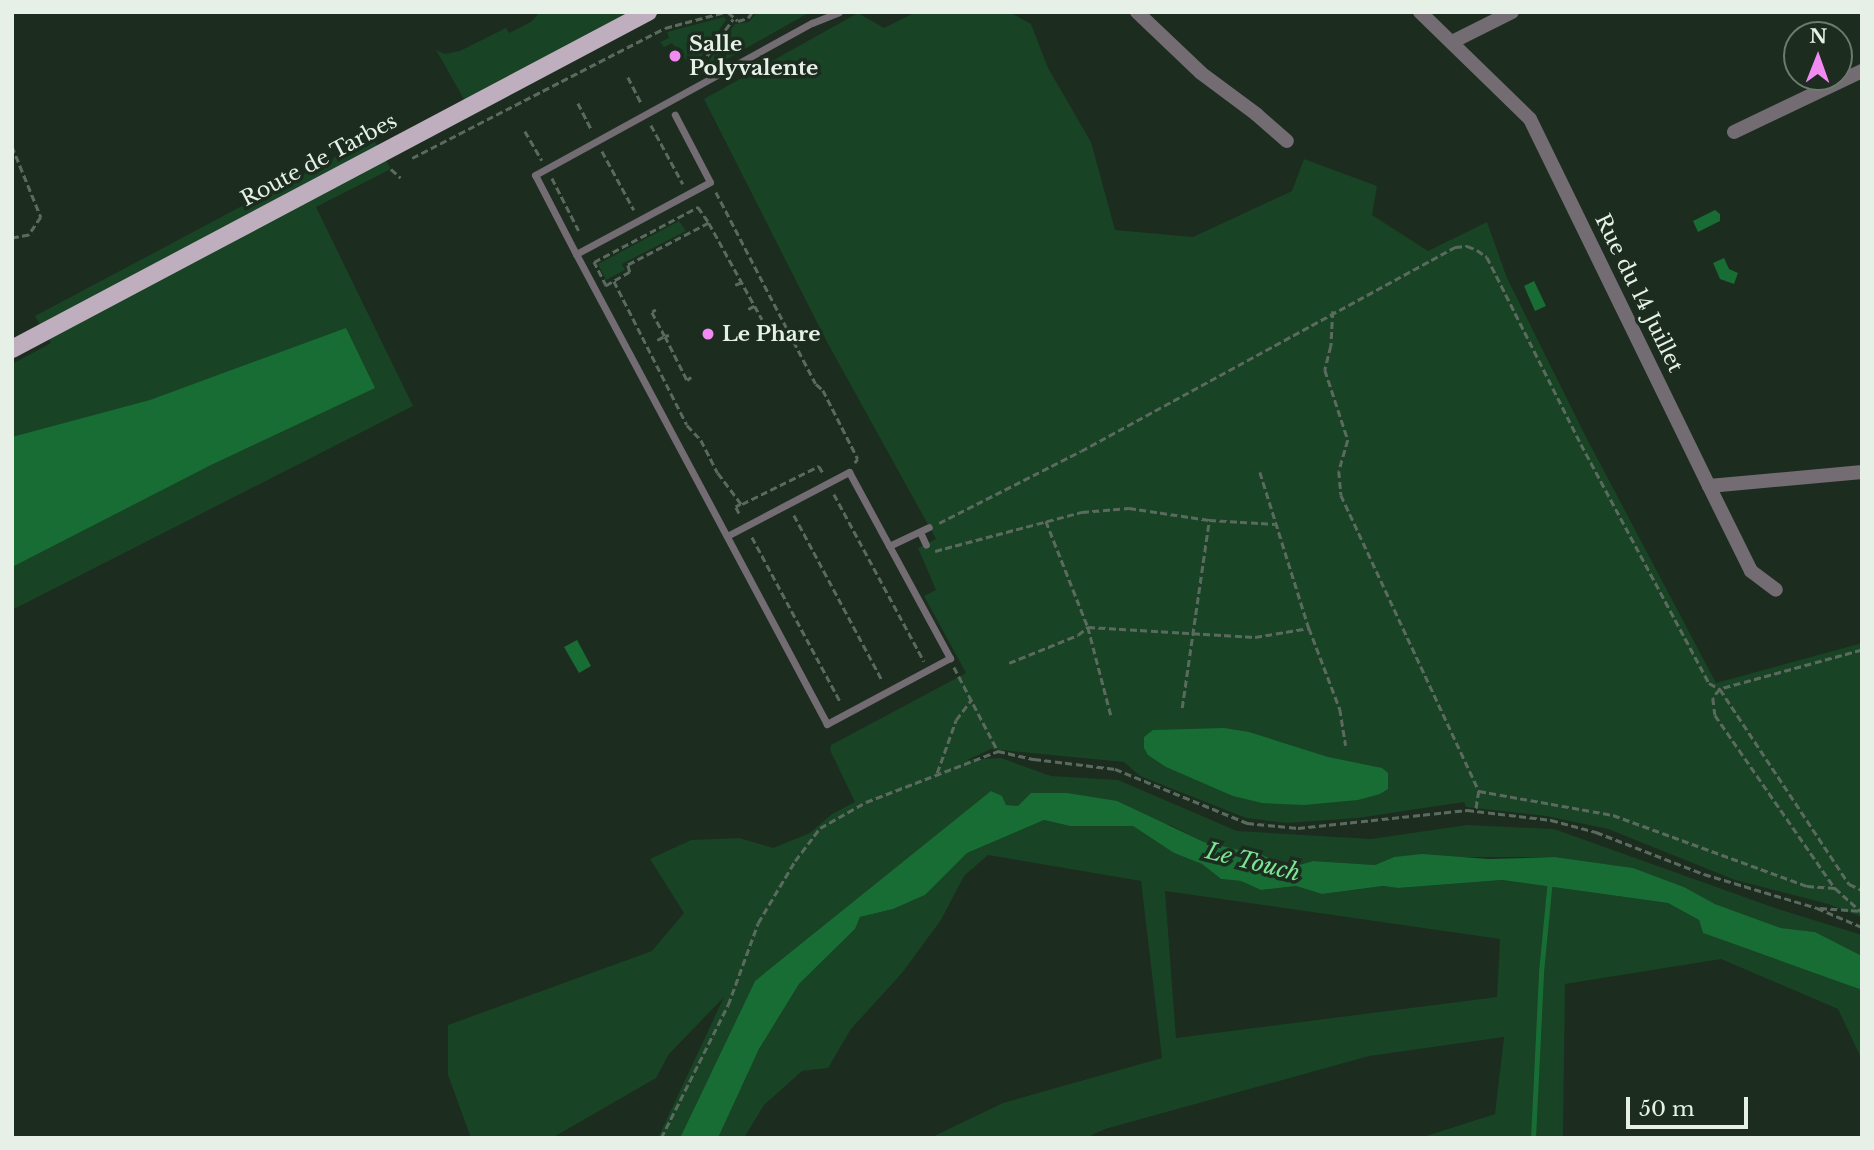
<!DOCTYPE html>
<html>
<head>
<meta charset="utf-8">
<style>
	body { margin:0 }
	#map { position:relative; width:1874px; height:1150px; overflow:hidden; background:#1c2c1f; font-family:"Libre Baskerville",serif }
	div>[style] { position:absolute }
	.green>* { inset:0; background:#184324 }
	.water>* { inset:0; background:#176d34 }
	.stream>* { height:5px; margin:-2.5px; padding:0 2.5px; transform-origin:2.5px; border-radius:2.5px; background:#176d34 }
	.path>* { height:2.5px; margin-top:-1.25px; transform-origin:0; background:repeating-linear-gradient(90deg,#5b6a5e 0 7px,transparent 0 10.5px) }
	.lane>* { height:7px; margin:-3.5px; padding:0 3.5px; transform-origin:3.5px; border-radius:3.5px; background:#736c73 }
	.street>* { height:14px; margin:-7px; padding:0 7px; transform-origin:7px; border-radius:7px; background:#736c73 }
	.primary>* { height:18px; margin:-9px; padding:0 9px; transform-origin:9px; border-radius:9px; background:#bfafbe }
	.dots>* { width:19px; height:19px; translate:-50% -50%; box-sizing:border-box; border:4px solid #1c2c1f; border-radius:50% }
	span { translate:-50% -50%; white-space:nowrap; text-align:center; line-height:1.15; -webkit-text-stroke:7px #1c2c1f; paint-order:stroke }
	.poi-label { font-size:21px; color:#e6f0e7; font-weight:700 }
	.left { translate:0 -50%; text-align:left }
	.street-label { font-size:21px; color:#e6f0e7 }
	.water-label { font-size:23px; color:#7ce595; font-style:italic }
	.frame { position:absolute; inset:0; border:14px solid #e6f0e7; pointer-events:none }
	.north { position:absolute; left:1783px; top:21px; width:70px; height:70px; box-sizing:border-box; background:#1c2c1f; border:2px solid #6d7a6f; border-radius:50%; rotate:1deg; font-size:19px; font-weight:700; line-height:28px; text-align:center; color:#e6f0e7 }
	.north::after { content:''; display:block; margin:auto; width:24px; height:32px; background:#f28af3; clip-path:polygon(50% 0,100% 100%,50% 72%,0 100%) }
	.scale { position:absolute; left:1626px; top:1097px; width:122px; height:32px; box-sizing:border-box; border:4px solid #e6f0e7; border-top:0; padding-left:9px; font-size:21px; line-height:24px; white-space:nowrap; color:#e6f0e7; -webkit-text-stroke:5px #1c2c1f; paint-order:stroke }
</style>
</head>
<body>
<div id="map">
	<div class="green">
		<div style="clip-path:polygon(540px 12px,631px 12px,465px 101px,436px 50px,445px 54px,460px 51px,506px 28px,509px 33px,531px 22px)"></div>
		<div style="clip-path:polygon(757px 12px,810px 12px,699px 75px,735px 24px,749px 22px)"></div>
		<div style="clip-path:polygon(916px 12px,1009px 12px,1031px 24px,1048px 68px,1091px 142px,1115px 230px,1193px 237px,1292px 191px,1304px 159px,1377px 186px,1372px 215px,1428px 251px,1487px 222px,1507px 278px,1585px 435px,1716px 683px,1862px 643px,1862px 917px,1828px 904px,1735px 880px,1608px 829px,1546px 816px,1466px 807px,1464px 802px,1358px 818px,1286px 823px,1246px 818px,1140px 776px,1124px 762px,991px 749px,967px 760px,1001px 758px,1051px 776px,1118px 780px,1237px 831px,1371px 839px,1467px 825px,1554px 829px,1775px 908px,1862px 935px,1862px 956px,1815px 932px,1781px 928px,1715px 904px,1684px 887px,1632px 868px,1555px 857px,1394px 857px,1375px 865px,1313px 861px,1292px 867px,1262px 855px,1204px 842px,1170px 825px,1005px 805px,1002px 796px,755px 981px,680px 1138px,658px 1138px,724px 997px,669px 1054px,656px 1078px,552px 1138px,471px 1138px,448px 1075px,448px 1025px,652px 951px,684px 913px,650px 859px,691px 840px,739px 838px,773px 848px,810px 833px,832px 814px,855px 802px,830px 750px,831px 745px,966px 673px,924px 596px,936px 590px,918px 548px,936px 539px,827px 342px,704px 99px,858px 13px,884px 28px)"></div>
		<div style="clip-path:polygon(724px 17px,726px 20px,693px 69px,672px 43px,664px 47px,660px 42px,669px 38px,667px 32px)"></div>
		<div style="clip-path:polygon(372px 137px,391px 169px,316px 207px,413px 406px,12px 610px,12px 364px,51px 343px,35px 316px)"></div>
		<div style="clip-path:polygon(679px 221px,686px 231px,622px 264px,625px 270px,606px 280px,598px 264px)"></div>
		<div style="clip-path:polygon(evenodd,1044px 820px,1070px 826px,1133px 826px,1174px 853px,1202px 864px,1221px 879px,1241px 881px,1261px 890px,1296px 886px,1322px 894px,1383px 886px,1398px 888px,1502px 880px,1668px 903px,1699px 920px,1703px 933px,1862px 990px,1862px 1060px,1838px 1009px,1721px 959px,1565px 984px,1563px 1138px,1420px 1138px,1495px 1114px,1504px 1037px,1369px 1056px,1105px 1129px,1086px 1138px,930px 1138px,1003px 1103px,1162px 1058px,1141px 881px,988px 855px,964px 876px,941px 920px,902px 973px,851px 1029px,828px 1068px,802px 1071px,764px 1105px,744px 1138px,718px 1138px,759px 1049px,799px 984px,855px 929px,860px 917px,893px 909px,925px 895px,967px 853px,1044px 820px,1165px 891px,1500px 939px,1497px 997px,1176px 1038px,1165px 891px)"></div>
	</div>
	<div class="water">
		<div style="clip-path:polygon(1715px 210px,1720px 214px,1720px 221px,1698px 232px,1693px 221px)"></div>
		<div style="clip-path:polygon(1724px 258px,1729px 269px,1738px 273px,1734px 284px,1720px 279px,1713px 263px)"></div>
		<div style="clip-path:polygon(1534px 281px,1546px 306px,1535px 311px,1524px 286px)"></div>
		<div style="clip-path:polygon(346px 328px,375px 388px,211px 465px,12px 567px,12px 437px,150px 400px)"></div>
		<div style="clip-path:polygon(577px 640px,591px 666px,579px 673px,564px 647px)"></div>
		<div style="clip-path:polygon(1224px 728px,1249px 732px,1328px 757px,1382px 768px,1388px 773px,1388px 789px,1380px 794px,1358px 800px,1304px 805px,1262px 803px,1233px 796px,1166px 767px,1148px 755px,1144px 748px,1144px 737px,1153px 730px)"></div>
		<div style="clip-path:polygon(991px 791px,1002px 796px,1006px 805px,1018px 806px,1031px 793px,1067px 793px,1117px 801px,1204px 842px,1262px 855px,1292px 867px,1313px 861px,1375px 865px,1394px 857px,1422px 854px,1489px 859px,1555px 857px,1633px 868px,1684px 887px,1715px 904px,1781px 928px,1815px 932px,1862px 956px,1862px 990px,1703px 933px,1699px 920px,1668px 903px,1502px 880px,1398px 888px,1383px 886px,1322px 894px,1296px 886px,1261px 890px,1241px 881px,1221px 879px,1202px 864px,1174px 853px,1133px 826px,1070px 826px,1044px 820px,967px 853px,925px 895px,893px 909px,860px 917px,855px 929px,799px 984px,759px 1049px,718px 1138px,680px 1138px,755px 981px)"></div>
	</div>
	<div class="stream">
		<div style="left:1533px;top:1138px;width:166px;rotate:-87.2deg"></div>
		<div style="left:1541px;top:972px;width:93px;rotate:-84.5deg"></div>
	</div>
	<div class="path">
		<div style="left:728px;top:12px;width:13px;rotate:42deg"></div>
		<div style="left:738px;top:21px;width:10px;rotate:-17deg"></div>
		<div style="left:748px;top:18px;width:7px;rotate:-56deg"></div>
		<div style="left:695px;top:73px;width:66px;rotate:-54.9deg"></div>
		<div style="left:628px;top:77px;width:29px;rotate:63deg"></div>
		<div style="left:578px;top:103px;width:29px;rotate:63deg"></div>
		<div style="left:651px;top:125px;width:67px;rotate:61.5deg"></div>
		<div style="left:525px;top:131px;width:34px;rotate:60deg"></div>
		<div style="left:12px;top:146px;width:77px;rotate:67.8deg"></div>
		<div style="left:41px;top:217px;width:22px;rotate:124deg"></div>
		<div style="left:29px;top:235px;width:17px;rotate:170deg"></div>
		<div style="left:602px;top:151px;width:67px;rotate:61.5deg"></div>
		<div style="left:412px;top:158px;width:284px;rotate:-27.2deg"></div>
		<div style="left:665px;top:28px;width:62px;rotate:-14.9deg"></div>
		<div style="left:391px;top:169px;width:13px;rotate:42deg"></div>
		<div style="left:552px;top:178px;width:59px;rotate:63deg"></div>
		<div style="left:716px;top:192px;width:216px;rotate:62.5deg"></div>
		<div style="left:816px;top:384px;width:9px;rotate:41deg"></div>
		<div style="left:823px;top:390px;width:77px;rotate:63.1deg"></div>
		<div style="left:858px;top:459px;width:5px;rotate:127deg"></div>
		<div style="left:698px;top:207px;width:19px;rotate:55deg"></div>
		<div style="left:709px;top:223px;width:91px;rotate:152.6deg"></div>
		<div style="left:628px;top:265px;width:7px;rotate:74deg"></div>
		<div style="left:630px;top:272px;width:28px;rotate:150deg"></div>
		<div style="left:606px;top:286px;width:27px;rotate:-117deg"></div>
		<div style="left:594px;top:262px;width:118px;rotate:-27.9deg"></div>
		<div style="left:709px;top:223px;width:110px;rotate:61.1deg"></div>
		<div style="left:614px;top:281px;width:161px;rotate:63.1deg"></div>
		<div style="left:687px;top:425px;width:21px;rotate:47deg"></div>
		<div style="left:701px;top:440px;width:37px;rotate:63deg"></div>
		<div style="left:718px;top:473px;width:39px;rotate:53deg"></div>
		<div style="left:741px;top:504px;width:6px;rotate:149deg"></div>
		<div style="left:736px;top:507px;width:9px;rotate:63deg"></div>
		<div style="left:735px;top:285px;width:8px;rotate:-23deg"></div>
		<div style="left:748px;top:309px;width:7px;rotate:-27deg"></div>
		<div style="left:656px;top:310px;width:4px;rotate:153deg"></div>
		<div style="left:652px;top:312px;width:27px;rotate:62deg"></div>
		<div style="left:665px;top:336px;width:4px;rotate:-14deg"></div>
		<div style="left:1333px;top:311px;width:35px;rotate:93deg"></div>
		<div style="left:1331px;top:346px;width:25px;rotate:104deg"></div>
		<div style="left:1325px;top:370px;width:74px;rotate:71.8deg"></div>
		<div style="left:1348px;top:440px;width:32px;rotate:106deg"></div>
		<div style="left:1339px;top:471px;width:24px;rotate:85deg"></div>
		<div style="left:1341px;top:495px;width:327px;rotate:65deg"></div>
		<div style="left:1479px;top:791px;width:18px;rotate:99deg"></div>
		<div style="left:657px;top:340px;width:9px;rotate:-27deg"></div>
		<div style="left:665px;top:336px;width:49px;rotate:63.4deg"></div>
		<div style="left:687px;top:380px;width:5px;rotate:-37deg"></div>
		<div style="left:1260px;top:472px;width:164px;rotate:72.6deg"></div>
		<div style="left:1309px;top:628px;width:87px;rotate:69.1deg"></div>
		<div style="left:1340px;top:709px;width:37px;rotate:81deg"></div>
		<div style="left:834px;top:494px;width:190px;rotate:61.7deg"></div>
		<div style="left:742px;top:504px;width:86px;rotate:-26.3deg"></div>
		<div style="left:819px;top:466px;width:8px;rotate:60deg"></div>
		<div style="left:794px;top:515px;width:189px;rotate:61.9deg"></div>
		<div style="left:1046px;top:521px;width:114px;rotate:68.4deg"></div>
		<div style="left:1088px;top:627px;width:91px;rotate:75.4deg"></div>
		<div style="left:939px;top:523px;width:159px;rotate:-26.9deg"></div>
		<div style="left:1081px;top:451px;width:426px;rotate:-28.6deg"></div>
		<div style="left:1455px;top:247px;width:12px;rotate:-5deg"></div>
		<div style="left:1467px;top:246px;width:11px;rotate:22deg"></div>
		<div style="left:1477px;top:250px;width:12px;rotate:35deg"></div>
		<div style="left:1487px;top:257px;width:209px;rotate:63.3deg"></div>
		<div style="left:1581px;top:444px;width:271px;rotate:61.8deg"></div>
		<div style="left:1709px;top:683px;width:13px;rotate:29deg"></div>
		<div style="left:1720px;top:689px;width:11px;rotate:128deg"></div>
		<div style="left:1713px;top:698px;width:17px;rotate:83deg"></div>
		<div style="left:1715px;top:715px;width:211px;rotate:55.3deg"></div>
		<div style="left:1835px;top:888px;width:36px;rotate:42deg"></div>
		<div style="left:752px;top:537px;width:188px;rotate:61.8deg"></div>
		<div style="left:935px;top:551px;width:152px;rotate:-14.9deg"></div>
		<div style="left:1082px;top:512px;width:47px;rotate:-4.9deg"></div>
		<div style="left:1129px;top:508px;width:81px;rotate:8.5deg"></div>
		<div style="left:1209px;top:520px;width:66px;rotate:3.5deg"></div>
		<div style="left:1862px;top:650px;width:147px;rotate:164.6deg"></div>
		<div style="left:1720px;top:689px;width:234px;rotate:56.5deg"></div>
		<div style="left:1849px;top:884px;width:14px;rotate:25deg"></div>
		<div style="left:1009px;top:663px;width:74px;rotate:-22.1deg"></div>
		<div style="left:1078px;top:635px;width:13px;rotate:-39deg"></div>
		<div style="left:1088px;top:627px;width:167px;rotate:3.4deg"></div>
		<div style="left:1255px;top:637px;width:55px;rotate:-9.5deg"></div>
		<div style="left:954px;top:667px;width:95px;rotate:62.4deg"></div>
		<div style="left:1182px;top:708px;width:190px;rotate:-81.8deg"></div>
		<div style="left:937px;top:773px;width:56px;rotate:-70.3deg"></div>
		<div style="left:956px;top:720px;width:26px;rotate:-53deg"></div>
		<div style="left:1479px;top:791px;width:136px;rotate:10.2deg"></div>
		<div style="left:1613px;top:815px;width:207px;rotate:20.1deg"></div>
		<div style="left:1807px;top:886px;width:28px;rotate:4deg"></div>
		<div style="left:1820px;top:908px;width:39px;rotate:4deg"></div>
		<div style="left:1859px;top:911px;width:4px;rotate:-45deg"></div>
		<div style="left:661px;top:1138px;width:149px;rotate:-63.3deg"></div>
		<div style="left:728px;top:1005px;width:87px;rotate:-69.9deg"></div>
		<div style="left:758px;top:923px;width:72px;rotate:-59.2deg"></div>
		<div style="left:795px;top:861px;width:41px;rotate:-52.9deg"></div>
		<div style="left:820px;top:828px;width:53px;rotate:-29.5deg"></div>
		<div style="left:866px;top:802px;width:142px;rotate:-21.1deg"></div>
		<div style="left:998px;top:751px;width:37px;rotate:13deg"></div>
		<div style="left:1034px;top:759px;width:82px;rotate:7deg"></div>
		<div style="left:1115px;top:769px;width:143px;rotate:22.2deg"></div>
		<div style="left:1247px;top:823px;width:51px;rotate:5.6deg"></div>
		<div style="left:1298px;top:828px;width:170px;rotate:-6.1deg"></div>
		<div style="left:1467px;top:810px;width:85px;rotate:6.8deg"></div>
		<div style="left:1551px;top:820px;width:47px;rotate:14.9deg"></div>
		<div style="left:1596px;top:832px;width:116px;rotate:21.3deg"></div>
		<div style="left:1704px;top:874px;width:118px;rotate:16.7deg"></div>
		<div style="left:1817px;top:908px;width:49px;rotate:22.9deg"></div>
	</div>
	<div class="lane">
		<div style="left:576px;top:254px;width:152px;rotate:-28.2deg"></div>
		<div style="left:710px;top:182px;width:76px;rotate:-117.6deg"></div>
		<div style="left:920px;top:532px;width:14px;rotate:65deg"></div>
		<div style="left:727px;top:536px;width:138px;rotate:-27.7deg"></div>
		<div style="left:849px;top:472px;width:212px;rotate:61.5deg"></div>
		<div style="left:950px;top:658px;width:140px;rotate:151.8deg"></div>
		<div style="left:827px;top:724px;width:533px;rotate:-118.1deg"></div>
		<div style="left:576px;top:254px;width:89px;rotate:-117.4deg"></div>
		<div style="left:535px;top:175px;width:316px;rotate:-28.8deg"></div>
		<div style="left:812px;top:23px;width:29px;rotate:-22deg"></div>
		<div style="left:889px;top:546px;width:44px;rotate:-25.4deg"></div>
	</div>
	<div class="street">
		<div style="left:1137px;top:12px;width:88px;rotate:43.6deg"></div>
		<div style="left:1201px;top:73px;width:69px;rotate:36.7deg"></div>
		<div style="left:1256px;top:114px;width:41px;rotate:41.1deg"></div>
		<div style="left:1420px;top:12px;width:153px;rotate:44.2deg"></div>
		<div style="left:1530px;top:119px;width:408px;rotate:64deg"></div>
		<div style="left:1709px;top:486px;width:154px;rotate:-5.2deg"></div>
		<div style="left:1452px;top:42px;width:67px;rotate:-26.6deg"></div>
		<div style="left:1734px;top:132px;width:142px;rotate:-25.5deg"></div>
		<div style="left:1709px;top:486px;width:95px;rotate:63.7deg"></div>
		<div style="left:1751px;top:571px;width:31px;rotate:37deg"></div>
	</div>
	<div class="primary">
		<div style="left:12px;top:349px;width:720px;rotate:-27.92deg"></div>
	</div>
	<div class="dots">
		<div style="left:675px;top:56px;background:#f28af3"></div>
		<div style="left:708px;top:334px;background:#f28af3"></div>
	</div>
	<div class="poi-label">
		<span class="left" style="left:689px;top:56px">Salle<br>Polyvalente</span>
		<span class="left" style="left:722px;top:334px">Le Phare</span>
	</div>
	<div class="street-label">
		<span style="left:319px;top:160px;rotate:-28deg">Route de Tarbes</span>
		<span style="left:1639px;top:293px;rotate:64deg">Rue du 14 Juillet</span>
	</div>
	<div class="water-label">
		<span style="left:1253px;top:862px;rotate:14deg">Le Touch</span>
	</div>
	<div class="frame"></div>
	<div class="north">N</div>
	<div class="scale">50 m</div>
</div>
</body>
</html>
